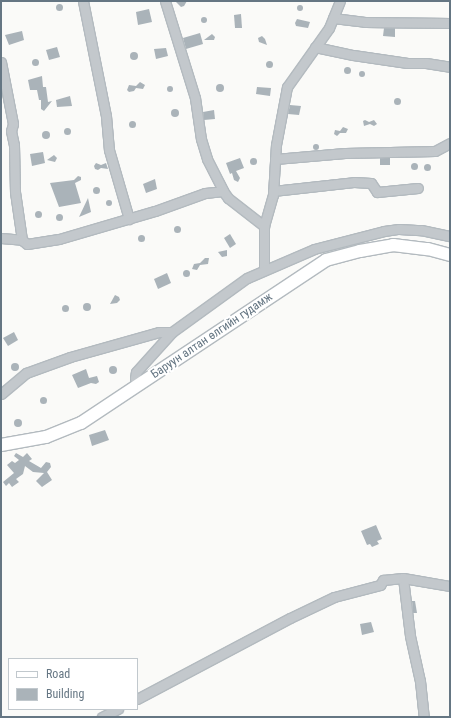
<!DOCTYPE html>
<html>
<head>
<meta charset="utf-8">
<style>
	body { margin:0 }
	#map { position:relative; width:451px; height:718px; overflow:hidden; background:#fafaf8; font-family:"Roboto Condensed",sans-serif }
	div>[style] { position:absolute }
	.building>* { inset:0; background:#aab3b9 }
	.round { border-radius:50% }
	.roads { filter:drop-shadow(1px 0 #b3babf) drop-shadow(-1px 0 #b3babf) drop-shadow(0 1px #b3babf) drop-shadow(0 -1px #b3babf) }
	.street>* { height:9px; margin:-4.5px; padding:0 4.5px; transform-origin:4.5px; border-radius:4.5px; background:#c3c8cc }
	.secondary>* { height:12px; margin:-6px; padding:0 6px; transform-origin:6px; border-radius:6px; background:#fff }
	span { translate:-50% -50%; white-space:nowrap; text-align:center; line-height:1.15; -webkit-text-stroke:4px #fff; paint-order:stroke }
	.street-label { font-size:12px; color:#657683 }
	.frame { position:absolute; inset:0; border:2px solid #657683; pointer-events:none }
	.legend { position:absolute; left:8px; top:658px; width:130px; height:52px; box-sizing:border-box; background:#fff; border:1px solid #c1c8cd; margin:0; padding:5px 7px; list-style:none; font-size:12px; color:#657683 }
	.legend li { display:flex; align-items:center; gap:8px; height:20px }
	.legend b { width:20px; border:1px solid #c1c8cd }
</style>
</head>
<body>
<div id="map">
	<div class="building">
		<div style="clip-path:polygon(175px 1px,187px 1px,184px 6px,181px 7px)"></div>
		<div class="round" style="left:55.5px;top:3.5px;width:7px;height:7px"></div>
		<div class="round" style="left:297px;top:5px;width:6px;height:6px"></div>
		<div style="clip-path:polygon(149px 9px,152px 22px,138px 25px,136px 12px)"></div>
		<div style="clip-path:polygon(241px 14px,242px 28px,235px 28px,234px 15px)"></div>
		<div class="round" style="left:201px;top:17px;width:6px;height:6px"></div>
		<div style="clip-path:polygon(297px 19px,310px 22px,308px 28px,296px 26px,295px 23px)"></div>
		<div style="clip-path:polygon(384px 28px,395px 28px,395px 37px,383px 36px)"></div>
		<div style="clip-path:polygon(22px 31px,24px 40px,9px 45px,5px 35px)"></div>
		<div style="clip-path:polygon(200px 33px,203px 44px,186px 49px,183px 38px)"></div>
		<div style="clip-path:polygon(212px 34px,215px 37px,214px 40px,204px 40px)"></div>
		<div style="clip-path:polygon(262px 36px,265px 39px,267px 45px,259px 42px,258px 38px)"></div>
		<div style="clip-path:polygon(57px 47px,60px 57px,49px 60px,46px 50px)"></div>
		<div style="clip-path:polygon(166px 48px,168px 56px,156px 59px,154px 49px)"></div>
		<div class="round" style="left:130px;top:52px;width:8px;height:8px"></div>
		<div class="round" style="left:31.5px;top:58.5px;width:7px;height:7px"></div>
		<div class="round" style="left:265.5px;top:60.5px;width:7px;height:7px"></div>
		<div class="round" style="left:343.5px;top:66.5px;width:7px;height:7px"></div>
		<div class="round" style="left:359px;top:71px;width:6px;height:6px"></div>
		<div style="clip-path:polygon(42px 76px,43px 87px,46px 87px,48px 102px,52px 101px,44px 111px,41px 109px,41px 100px,39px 100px,37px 90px,30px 90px,28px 80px)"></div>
		<div style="clip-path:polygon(140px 82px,145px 85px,143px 89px,136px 88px,134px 91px,129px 92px,127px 90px,129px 85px,136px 86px)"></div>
		<div class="round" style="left:216px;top:84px;width:8px;height:8px"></div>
		<div class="round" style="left:167px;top:86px;width:6px;height:6px"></div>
		<div style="clip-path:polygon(257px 87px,271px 88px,270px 96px,256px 94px)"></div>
		<div style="clip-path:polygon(70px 96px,72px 106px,57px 107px,56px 100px)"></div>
		<div class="round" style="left:393.5px;top:97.5px;width:7px;height:7px"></div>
		<div style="clip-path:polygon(290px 105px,301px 106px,299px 115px,288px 114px)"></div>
		<div class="round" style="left:171px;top:109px;width:8px;height:8px"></div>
		<div style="clip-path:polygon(214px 110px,215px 119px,204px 120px,203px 112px)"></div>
		<div style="clip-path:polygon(365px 120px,369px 122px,374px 120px,377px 124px,374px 126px,370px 124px,364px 126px,363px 121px)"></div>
		<div class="round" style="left:128.5px;top:120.5px;width:7px;height:7px"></div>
		<div style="clip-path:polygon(343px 127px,348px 129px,346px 133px,340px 133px,337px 136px,334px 134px,335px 130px,340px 131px)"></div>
		<div class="round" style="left:63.5px;top:127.5px;width:7px;height:7px"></div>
		<div class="round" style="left:42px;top:131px;width:8px;height:8px"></div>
		<div class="round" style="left:313px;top:144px;width:6px;height:6px"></div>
		<div style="clip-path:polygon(43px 152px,45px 163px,32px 166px,30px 154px)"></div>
		<div style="clip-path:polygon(54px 155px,57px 158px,55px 162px,47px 160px)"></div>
		<div class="round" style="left:249.5px;top:157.5px;width:7px;height:7px"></div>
		<div style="clip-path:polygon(240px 158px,244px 168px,236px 171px,240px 178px,238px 182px,234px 180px,232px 173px,230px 174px,226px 163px)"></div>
		<div style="clip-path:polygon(380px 158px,390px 158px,390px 165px,380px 165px)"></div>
		<div class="round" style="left:410.5px;top:162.5px;width:7px;height:7px"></div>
		<div style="clip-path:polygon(96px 163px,101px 165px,106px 163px,108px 169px,101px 168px,98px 170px,95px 169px,94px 166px)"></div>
		<div class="round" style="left:423.5px;top:163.5px;width:7px;height:7px"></div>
		<div style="clip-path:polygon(78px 176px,81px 177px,81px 180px,75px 183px,81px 203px,59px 207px,50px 183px,74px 180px)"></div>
		<div style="clip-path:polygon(155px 179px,157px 189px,146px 193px,143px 184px)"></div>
		<div class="round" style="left:92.5px;top:186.5px;width:7px;height:7px"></div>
		<div style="clip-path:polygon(88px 198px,91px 212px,79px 217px)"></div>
		<div class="round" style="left:106px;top:200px;width:6px;height:6px"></div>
		<div class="round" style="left:34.5px;top:210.5px;width:7px;height:7px"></div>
		<div class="round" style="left:55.5px;top:213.5px;width:7px;height:7px"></div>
		<div class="round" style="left:173.5px;top:225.5px;width:7px;height:7px"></div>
		<div style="clip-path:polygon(230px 234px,236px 244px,230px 248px,224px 238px)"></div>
		<div class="round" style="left:137.5px;top:234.5px;width:7px;height:7px"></div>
		<div style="clip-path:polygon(227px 250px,227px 256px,222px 257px,218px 252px)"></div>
		<div style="clip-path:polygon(205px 258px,209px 258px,208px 264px,200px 265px,197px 270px,192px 269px,194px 264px,200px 263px)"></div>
		<div class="round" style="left:182.5px;top:269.5px;width:7px;height:7px"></div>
		<div style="clip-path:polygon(167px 273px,171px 283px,158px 289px,154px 279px)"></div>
		<div style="clip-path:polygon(115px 295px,119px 297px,120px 300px,117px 303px,110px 304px)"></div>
		<div class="round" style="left:83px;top:303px;width:8px;height:8px"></div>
		<div class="round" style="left:61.5px;top:304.5px;width:7px;height:7px"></div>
		<div style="clip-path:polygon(14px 332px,18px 340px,8px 346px,3px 338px)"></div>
		<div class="round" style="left:11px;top:363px;width:8px;height:8px"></div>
		<div class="round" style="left:109px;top:366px;width:8px;height:8px"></div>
		<div style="clip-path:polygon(86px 369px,89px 378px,97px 376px,99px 382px,96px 384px,91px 383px,78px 388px,72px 375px)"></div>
		<div class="round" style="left:39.5px;top:396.5px;width:7px;height:7px"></div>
		<div class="round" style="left:14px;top:419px;width:8px;height:8px"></div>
		<div style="clip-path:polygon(105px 430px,109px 440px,92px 446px,89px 435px)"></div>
		<div style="clip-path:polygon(16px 453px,23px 457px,27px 453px,32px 459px,29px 461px,41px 468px,46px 462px,50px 463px,51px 467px,47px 472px,52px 480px,42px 487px,36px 481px,44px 473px,33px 472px,25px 466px,23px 474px,16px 479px,19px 482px,12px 487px,9px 483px,6px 486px,3px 482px,14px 473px,7px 465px,12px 461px,15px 463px,19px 460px,14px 456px)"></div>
		<div style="clip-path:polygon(376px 525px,382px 539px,377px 541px,379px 544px,372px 547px,370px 544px,367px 545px,361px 531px)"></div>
		<div style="clip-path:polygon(412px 601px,415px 601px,417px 613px,413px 613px)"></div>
		<div style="clip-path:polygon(371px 622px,374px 632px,362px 635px,360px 624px)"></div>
	</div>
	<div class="roads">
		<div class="street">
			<div style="left:83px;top:1px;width:117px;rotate:78.7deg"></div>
			<div style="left:106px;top:116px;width:34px;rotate:85deg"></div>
			<div style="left:109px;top:150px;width:72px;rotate:73.8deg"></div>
			<div style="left:165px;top:1px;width:102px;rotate:72.8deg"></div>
			<div style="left:195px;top:98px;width:41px;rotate:81.7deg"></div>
			<div style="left:201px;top:139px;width:21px;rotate:73deg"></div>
			<div style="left:207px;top:159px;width:36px;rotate:63deg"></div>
			<div style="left:333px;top:18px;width:32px;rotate:7deg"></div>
			<div style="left:365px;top:22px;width:85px;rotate:0.7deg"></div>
			<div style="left:315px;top:47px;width:39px;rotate:12deg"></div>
			<div style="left:353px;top:55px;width:55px;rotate:8.4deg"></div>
			<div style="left:407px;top:63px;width:19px"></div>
			<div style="left:426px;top:63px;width:24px;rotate:9deg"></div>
			<div style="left:1px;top:62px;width:63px;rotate:79deg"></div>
			<div style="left:13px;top:124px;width:7px;rotate:106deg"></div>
			<div style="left:11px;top:131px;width:14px;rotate:78deg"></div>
			<div style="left:14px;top:145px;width:47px;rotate:88.8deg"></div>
			<div style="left:15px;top:192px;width:49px;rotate:81.7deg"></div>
			<div style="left:275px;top:159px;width:70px;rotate:-4.9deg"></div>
			<div style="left:345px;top:153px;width:90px;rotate:-1.3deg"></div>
			<div style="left:435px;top:151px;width:17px;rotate:-28deg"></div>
			<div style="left:273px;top:191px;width:81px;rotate:-6.3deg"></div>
			<div style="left:354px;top:182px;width:17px;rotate:3deg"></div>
			<div style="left:371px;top:183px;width:11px;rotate:56deg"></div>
			<div style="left:377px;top:192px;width:41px;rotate:-5.6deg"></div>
			<div style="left:1px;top:238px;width:21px;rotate:5deg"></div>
			<div style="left:22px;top:240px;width:6px;rotate:39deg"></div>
			<div style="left:27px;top:244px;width:32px;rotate:-9deg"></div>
			<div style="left:59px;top:239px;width:100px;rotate:-16.3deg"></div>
			<div style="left:155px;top:211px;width:53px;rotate:-19.8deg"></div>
			<div style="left:205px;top:193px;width:18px;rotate:-6deg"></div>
			<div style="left:223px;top:191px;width:9px;rotate:54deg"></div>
			<div style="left:228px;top:198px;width:46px;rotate:37.9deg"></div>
			<div style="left:264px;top:270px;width:44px;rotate:-90deg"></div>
			<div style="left:264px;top:226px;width:32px;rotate:-74deg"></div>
			<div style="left:273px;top:195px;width:50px;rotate:-86.6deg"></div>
			<div style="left:276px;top:145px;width:59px;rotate:-79.3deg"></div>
			<div style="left:287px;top:87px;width:72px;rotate:-54.6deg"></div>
			<div style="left:329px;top:28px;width:29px;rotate:-68deg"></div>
			<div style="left:137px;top:386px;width:8px;rotate:-104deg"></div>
			<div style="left:135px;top:378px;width:6px;rotate:-81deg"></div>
			<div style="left:136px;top:372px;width:54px;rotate:-48deg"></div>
			<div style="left:172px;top:332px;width:92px;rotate:-35.8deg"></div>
			<div style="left:247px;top:278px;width:73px;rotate:-23.4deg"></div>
			<div style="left:314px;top:249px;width:72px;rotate:-14.4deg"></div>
			<div style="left:384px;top:231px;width:15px;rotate:-8deg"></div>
			<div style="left:399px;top:229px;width:22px;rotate:3deg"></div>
			<div style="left:421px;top:230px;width:30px;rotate:12deg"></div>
			<div style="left:1px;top:394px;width:33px;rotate:-40deg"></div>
			<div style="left:26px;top:373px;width:47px;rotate:-20deg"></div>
			<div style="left:70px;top:357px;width:92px;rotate:-15.7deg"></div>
			<div style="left:159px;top:332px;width:13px"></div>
			<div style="left:403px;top:578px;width:58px;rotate:83.1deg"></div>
			<div style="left:410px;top:636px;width:46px;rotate:77.5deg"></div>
			<div style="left:420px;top:681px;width:36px;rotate:84deg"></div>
			<div style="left:137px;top:699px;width:173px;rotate:-27.9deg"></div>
			<div style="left:290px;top:618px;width:49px;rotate:-25.5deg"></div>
			<div style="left:334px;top:597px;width:48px;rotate:-14.6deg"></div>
			<div style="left:380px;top:585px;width:6px;rotate:-59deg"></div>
			<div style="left:383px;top:580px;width:20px;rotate:-6deg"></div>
			<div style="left:403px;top:578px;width:48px;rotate:9.7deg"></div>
			<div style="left:102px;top:717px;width:18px;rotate:-27deg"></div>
		</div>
		<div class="secondary">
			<div style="left:1px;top:445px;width:46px;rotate:-10.1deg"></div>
			<div style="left:46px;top:437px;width:38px;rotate:-22deg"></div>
			<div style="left:81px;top:423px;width:294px;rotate:-33.6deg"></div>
			<div style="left:326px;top:260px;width:35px;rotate:-15deg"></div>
			<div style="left:360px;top:251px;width:34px;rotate:-10deg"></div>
			<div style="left:393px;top:245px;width:35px;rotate:7deg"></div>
			<div style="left:428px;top:249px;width:23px;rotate:15deg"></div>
		</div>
	</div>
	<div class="street-label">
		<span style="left:212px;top:336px;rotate:-34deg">Баруун алтан өлгийн гудамж</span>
	</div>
	<div class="frame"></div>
	<ul class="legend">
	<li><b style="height:5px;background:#fff"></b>Road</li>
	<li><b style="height:11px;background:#aab3b9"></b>Building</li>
	</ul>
</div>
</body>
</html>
